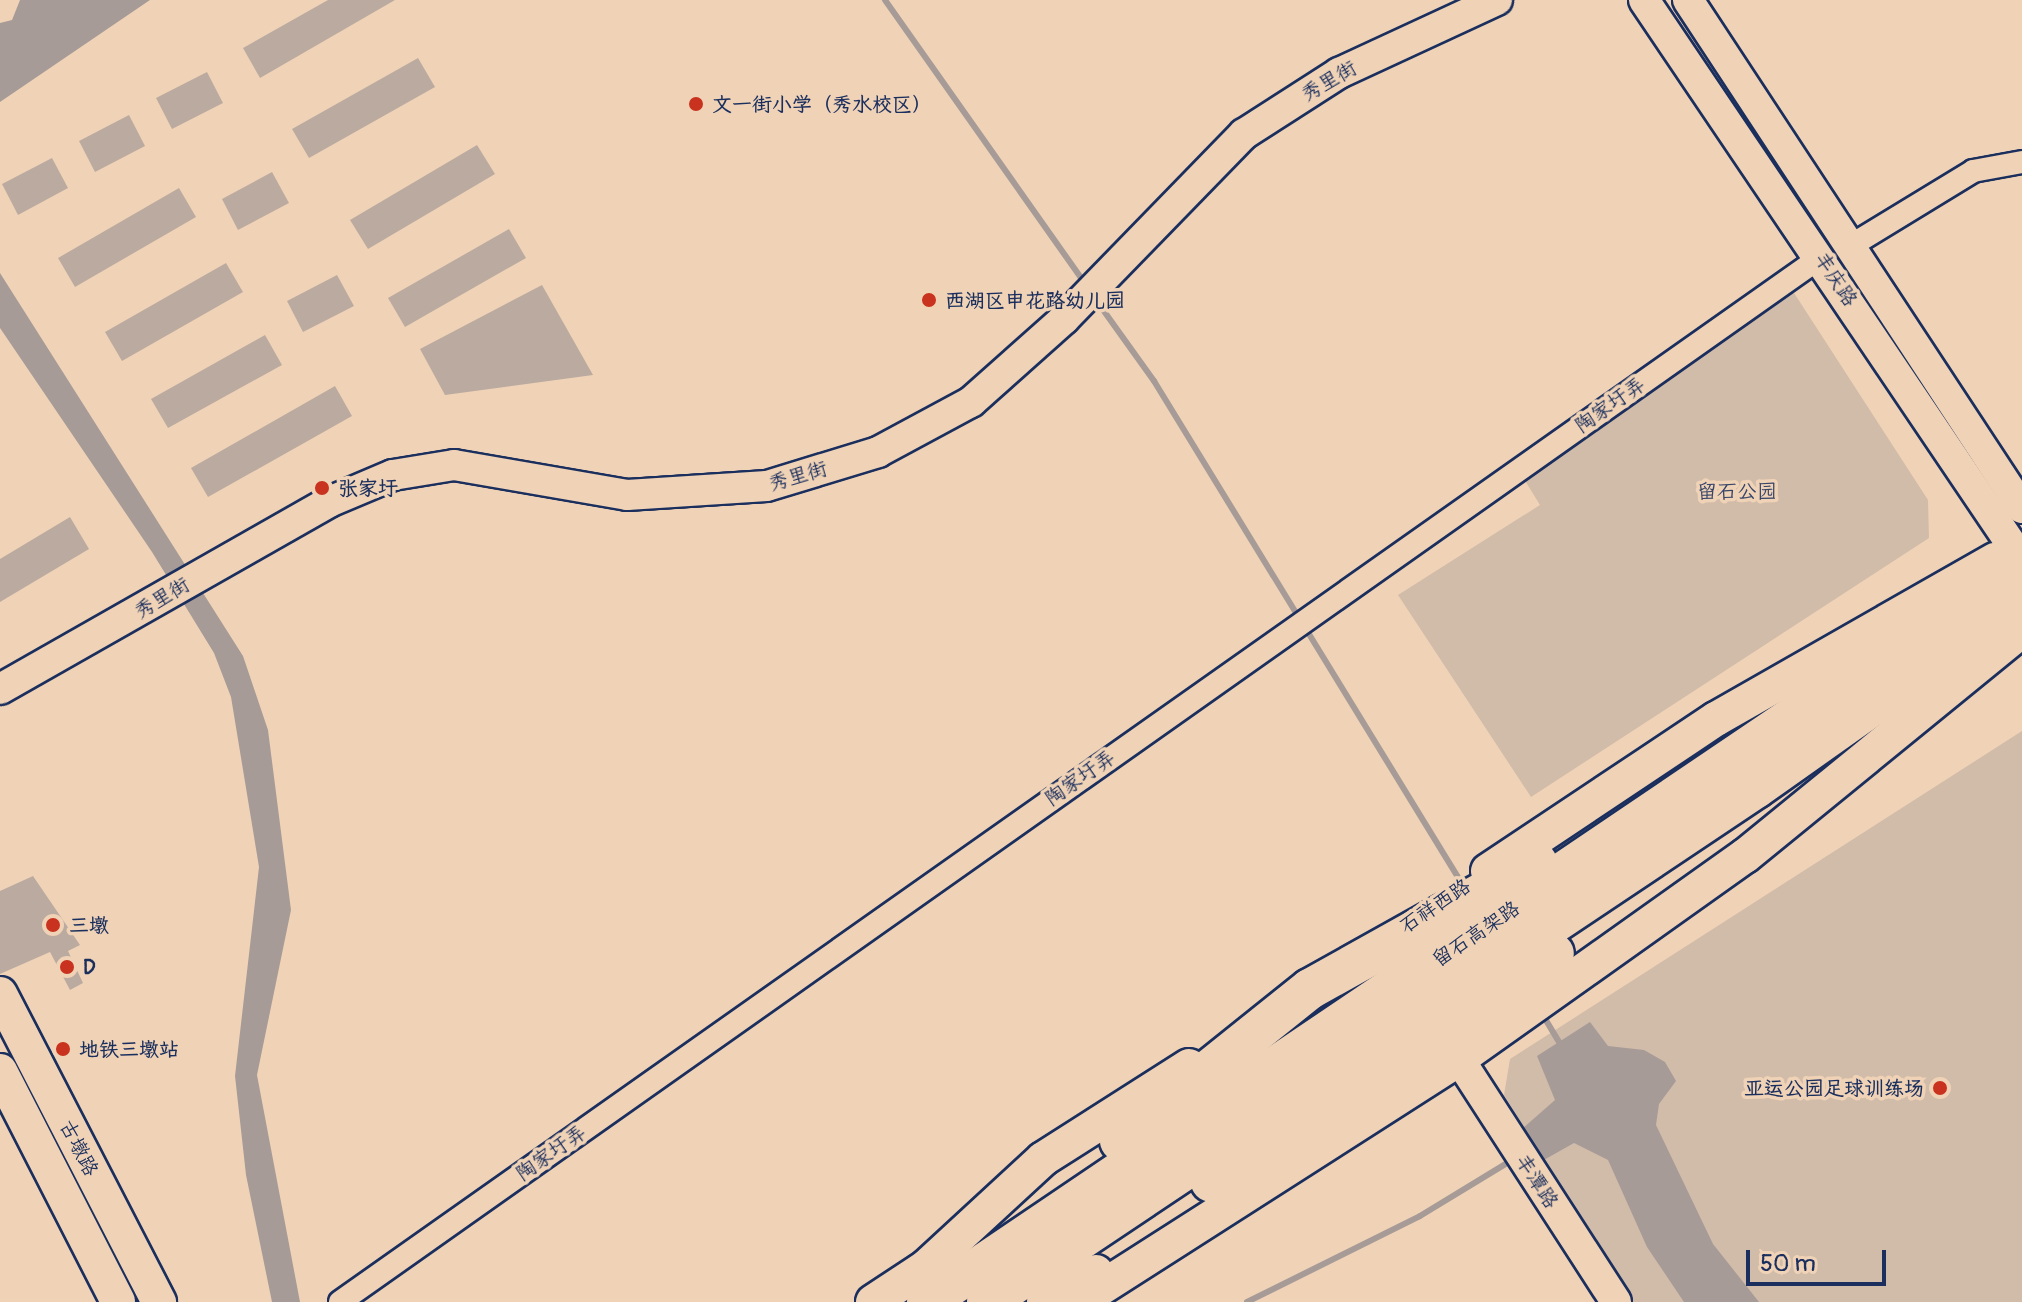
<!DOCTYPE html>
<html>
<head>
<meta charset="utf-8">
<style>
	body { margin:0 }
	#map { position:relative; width:2022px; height:1302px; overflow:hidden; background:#f0d3b6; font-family:Pangolin,"LXGW WenKai TC",sans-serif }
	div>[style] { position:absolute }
	.green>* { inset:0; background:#d1bba9 }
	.water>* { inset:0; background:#a79b98 }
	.stream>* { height:6px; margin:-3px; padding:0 3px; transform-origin:3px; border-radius:3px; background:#a79b98 }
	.building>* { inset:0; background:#bbaaa0 }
	.roads { filter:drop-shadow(2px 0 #1b2f5e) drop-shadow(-2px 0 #1b2f5e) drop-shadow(0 2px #1b2f5e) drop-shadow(0 -2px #1b2f5e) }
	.street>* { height:22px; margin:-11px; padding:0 11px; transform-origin:11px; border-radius:11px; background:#f0d3b6 }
	.secondary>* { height:30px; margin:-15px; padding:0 15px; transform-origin:15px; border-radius:15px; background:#f0d3b6 }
	.primary>* { height:34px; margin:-17px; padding:0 17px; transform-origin:17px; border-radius:17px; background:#f0d3b6 }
	.highway>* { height:40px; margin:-20px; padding:0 20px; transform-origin:20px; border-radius:20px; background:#f0d3b6 }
	.dots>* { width:22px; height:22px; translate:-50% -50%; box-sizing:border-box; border:4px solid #f0d3b6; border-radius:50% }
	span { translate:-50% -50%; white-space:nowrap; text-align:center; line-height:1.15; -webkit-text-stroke:7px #f0d3b6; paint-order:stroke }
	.street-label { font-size:20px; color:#1b2f5e }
	.poi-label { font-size:20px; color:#1b2f5e; font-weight:700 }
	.left { translate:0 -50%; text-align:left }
	.right { translate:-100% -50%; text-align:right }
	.park-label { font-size:20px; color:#364469 }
	.scale { position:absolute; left:1746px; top:1250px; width:140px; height:36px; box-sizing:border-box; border:4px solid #1b2f5e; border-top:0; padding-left:10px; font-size:24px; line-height:28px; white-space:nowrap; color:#1b2f5e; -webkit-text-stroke:6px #f0d3b6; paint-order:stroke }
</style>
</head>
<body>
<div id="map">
	<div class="green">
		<div style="clip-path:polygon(1785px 279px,1928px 500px,1929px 538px,1531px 797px,1398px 595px,1540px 505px,1519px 471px)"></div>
		<div style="clip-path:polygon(2022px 731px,2022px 1302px,1633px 1302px,1504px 1095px,1510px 1059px)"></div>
	</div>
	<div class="water">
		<div style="clip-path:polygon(20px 0,150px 0,0 102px,0 23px,12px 20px)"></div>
		<div style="clip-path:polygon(0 273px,243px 656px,268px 730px,291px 910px,257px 1075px,300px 1302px,272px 1302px,246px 1175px,235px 1076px,259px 867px,231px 697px,214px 653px,152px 552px,0 328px)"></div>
		<div style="clip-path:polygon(1590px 1022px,1608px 1046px,1644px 1050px,1665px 1062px,1676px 1081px,1659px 1104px,1656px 1125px,1713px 1244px,1759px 1302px,1684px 1302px,1647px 1247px,1608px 1160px,1574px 1143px,1542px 1161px,1523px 1128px,1555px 1100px,1537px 1056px)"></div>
	</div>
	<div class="stream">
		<div style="left:885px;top:0;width:347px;rotate:54.8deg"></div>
		<div style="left:1096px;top:300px;width:100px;rotate:54.4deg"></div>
		<div style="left:1154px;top:381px;width:593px;rotate:58.51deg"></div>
		<div style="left:1541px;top:1012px;width:41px;rotate:59deg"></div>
		<div style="left:1247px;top:1302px;width:193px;rotate:-26.4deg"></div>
		<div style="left:1420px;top:1216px;width:108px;rotate:-31.3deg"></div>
	</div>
	<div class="building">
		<div style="clip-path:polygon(328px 0,395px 0,260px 78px,243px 48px)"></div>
		<div style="clip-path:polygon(418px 58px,435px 87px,309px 158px,292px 129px)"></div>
		<div style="clip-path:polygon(207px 72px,223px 103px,172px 129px,156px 98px)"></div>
		<div style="clip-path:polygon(129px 115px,145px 146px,95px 172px,79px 141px)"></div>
		<div style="clip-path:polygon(477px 145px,495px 174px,368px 249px,350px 220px)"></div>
		<div style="clip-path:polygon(52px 158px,68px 188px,18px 215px,2px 184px)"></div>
		<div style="clip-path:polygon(272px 172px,289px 203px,238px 230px,222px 199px)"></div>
		<div style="clip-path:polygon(179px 188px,196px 217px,75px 287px,58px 258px)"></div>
		<div style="clip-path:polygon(509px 229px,526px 258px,405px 327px,388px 298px)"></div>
		<div style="clip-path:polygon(226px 263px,243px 292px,122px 361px,105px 332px)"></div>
		<div style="clip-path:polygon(337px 275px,354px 306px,303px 332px,287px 301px)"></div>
		<div style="clip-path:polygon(542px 285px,593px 375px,445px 395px,420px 349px)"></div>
		<div style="clip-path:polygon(265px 335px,282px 365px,168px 428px,151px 399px)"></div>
		<div style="clip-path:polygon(335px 386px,352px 416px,208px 497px,191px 468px)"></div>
		<div style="clip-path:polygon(70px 517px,89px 549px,0 602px,0 559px)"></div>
		<div style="clip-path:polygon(33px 876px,80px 945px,68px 951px,83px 983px,70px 990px,50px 952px,0 974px,0 891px)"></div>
	</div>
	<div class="roads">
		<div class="street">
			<div style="left:1852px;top:245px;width:142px;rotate:-31.4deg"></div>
			<div style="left:1973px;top:171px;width:50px;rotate:-10.4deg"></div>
			<div style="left:340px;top:1302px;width:1813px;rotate:-35.21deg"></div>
		</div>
		<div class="secondary">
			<div style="left:1644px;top:0;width:676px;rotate:55.98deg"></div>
			<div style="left:1688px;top:0;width:608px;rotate:56.68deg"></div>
			<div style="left:0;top:689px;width:378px;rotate:-29.6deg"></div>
			<div style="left:329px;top:502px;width:69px;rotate:-22.9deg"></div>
			<div style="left:393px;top:475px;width:62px;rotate:-9.3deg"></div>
			<div style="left:454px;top:465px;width:176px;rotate:9.8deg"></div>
			<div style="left:627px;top:495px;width:140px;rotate:-3.7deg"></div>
			<div style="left:767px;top:486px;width:116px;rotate:-17deg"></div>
			<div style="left:878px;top:452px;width:106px;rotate:-28.3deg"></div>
			<div style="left:971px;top:402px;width:125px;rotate:-41.7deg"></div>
			<div style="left:1064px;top:319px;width:258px;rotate:-45.8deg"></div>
			<div style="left:1244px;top:134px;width:113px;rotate:-32.7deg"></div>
			<div style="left:1339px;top:73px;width:174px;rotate:-24.8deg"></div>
			<div style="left:1459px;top:1059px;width:289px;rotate:57.1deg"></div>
		</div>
		<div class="primary">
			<div style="left:1488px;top:871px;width:274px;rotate:-33.7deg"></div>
			<div style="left:1716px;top:719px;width:321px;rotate:-29.7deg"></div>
			<div style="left:0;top:994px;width:347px;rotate:62.7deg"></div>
			<div style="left:0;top:1071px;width:259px;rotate:62.9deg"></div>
			<div style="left:873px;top:1302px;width:64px;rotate:-33.4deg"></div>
			<div style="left:926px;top:1267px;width:159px;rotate:-42.7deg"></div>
			<div style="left:1043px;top:1159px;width:173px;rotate:-32.5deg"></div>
			<div style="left:1044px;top:1302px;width:60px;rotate:-30deg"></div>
			<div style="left:1079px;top:1302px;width:451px;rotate:-32.6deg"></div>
			<div style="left:1459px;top:1059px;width:351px;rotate:-35.4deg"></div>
			<div style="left:1745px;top:856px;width:357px;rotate:-39.2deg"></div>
		</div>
		<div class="highway">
			<div style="left:1120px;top:1141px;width:243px;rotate:-38.7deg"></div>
			<div style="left:1310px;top:989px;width:260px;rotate:-29.2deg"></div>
			<div style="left:1211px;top:1182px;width:412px;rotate:-33.7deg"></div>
			<div style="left:927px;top:1302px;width:1322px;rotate:-34.05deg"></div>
			<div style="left:987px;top:1302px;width:925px;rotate:-33.76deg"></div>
			<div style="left:1756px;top:788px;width:326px;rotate:-35.3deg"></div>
		</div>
	</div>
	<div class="dots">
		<div style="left:696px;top:104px;background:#c8321e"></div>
		<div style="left:929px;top:300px;background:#c8321e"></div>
		<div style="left:322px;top:488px;background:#c8321e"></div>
		<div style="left:53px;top:925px;background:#c8321e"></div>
		<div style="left:67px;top:967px;background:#c8321e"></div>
		<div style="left:63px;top:1049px;background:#c8321e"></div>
		<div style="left:1940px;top:1088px;background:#c8321e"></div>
	</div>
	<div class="street-label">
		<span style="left:1329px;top:81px;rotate:-30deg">秀里街</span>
		<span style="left:1836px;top:279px;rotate:57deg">丰庆路</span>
		<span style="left:1610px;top:405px;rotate:-35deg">陶家圩弄</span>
		<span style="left:798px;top:476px;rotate:-16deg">秀里街</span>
		<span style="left:162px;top:598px;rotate:-31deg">秀里街</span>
		<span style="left:1080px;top:778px;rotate:-35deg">陶家圩弄</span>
		<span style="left:1435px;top:906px;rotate:-34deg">石祥西路</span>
		<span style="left:1476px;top:934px;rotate:-34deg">留石高架路</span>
		<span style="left:79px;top:1148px;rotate:63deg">古墩路</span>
		<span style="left:551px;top:1153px;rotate:-35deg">陶家圩弄</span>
		<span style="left:1537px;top:1181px;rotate:57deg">丰潭路</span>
	</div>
	<div class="poi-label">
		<span class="left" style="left:712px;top:104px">文一街小学（秀水校区）</span>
		<span class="left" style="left:945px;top:300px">西湖区申花路幼儿园</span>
		<span class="left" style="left:338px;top:488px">张家圩</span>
		<span class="left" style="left:69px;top:925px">三墩</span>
		<span class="left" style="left:83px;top:967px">D</span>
		<span class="left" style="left:79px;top:1049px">地铁三墩站</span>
		<span class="right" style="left:1924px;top:1088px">亚运公园足球训练场</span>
	</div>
	<div class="park-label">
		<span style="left:1737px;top:491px">留石公园</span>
	</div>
	<div class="scale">50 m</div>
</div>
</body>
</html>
